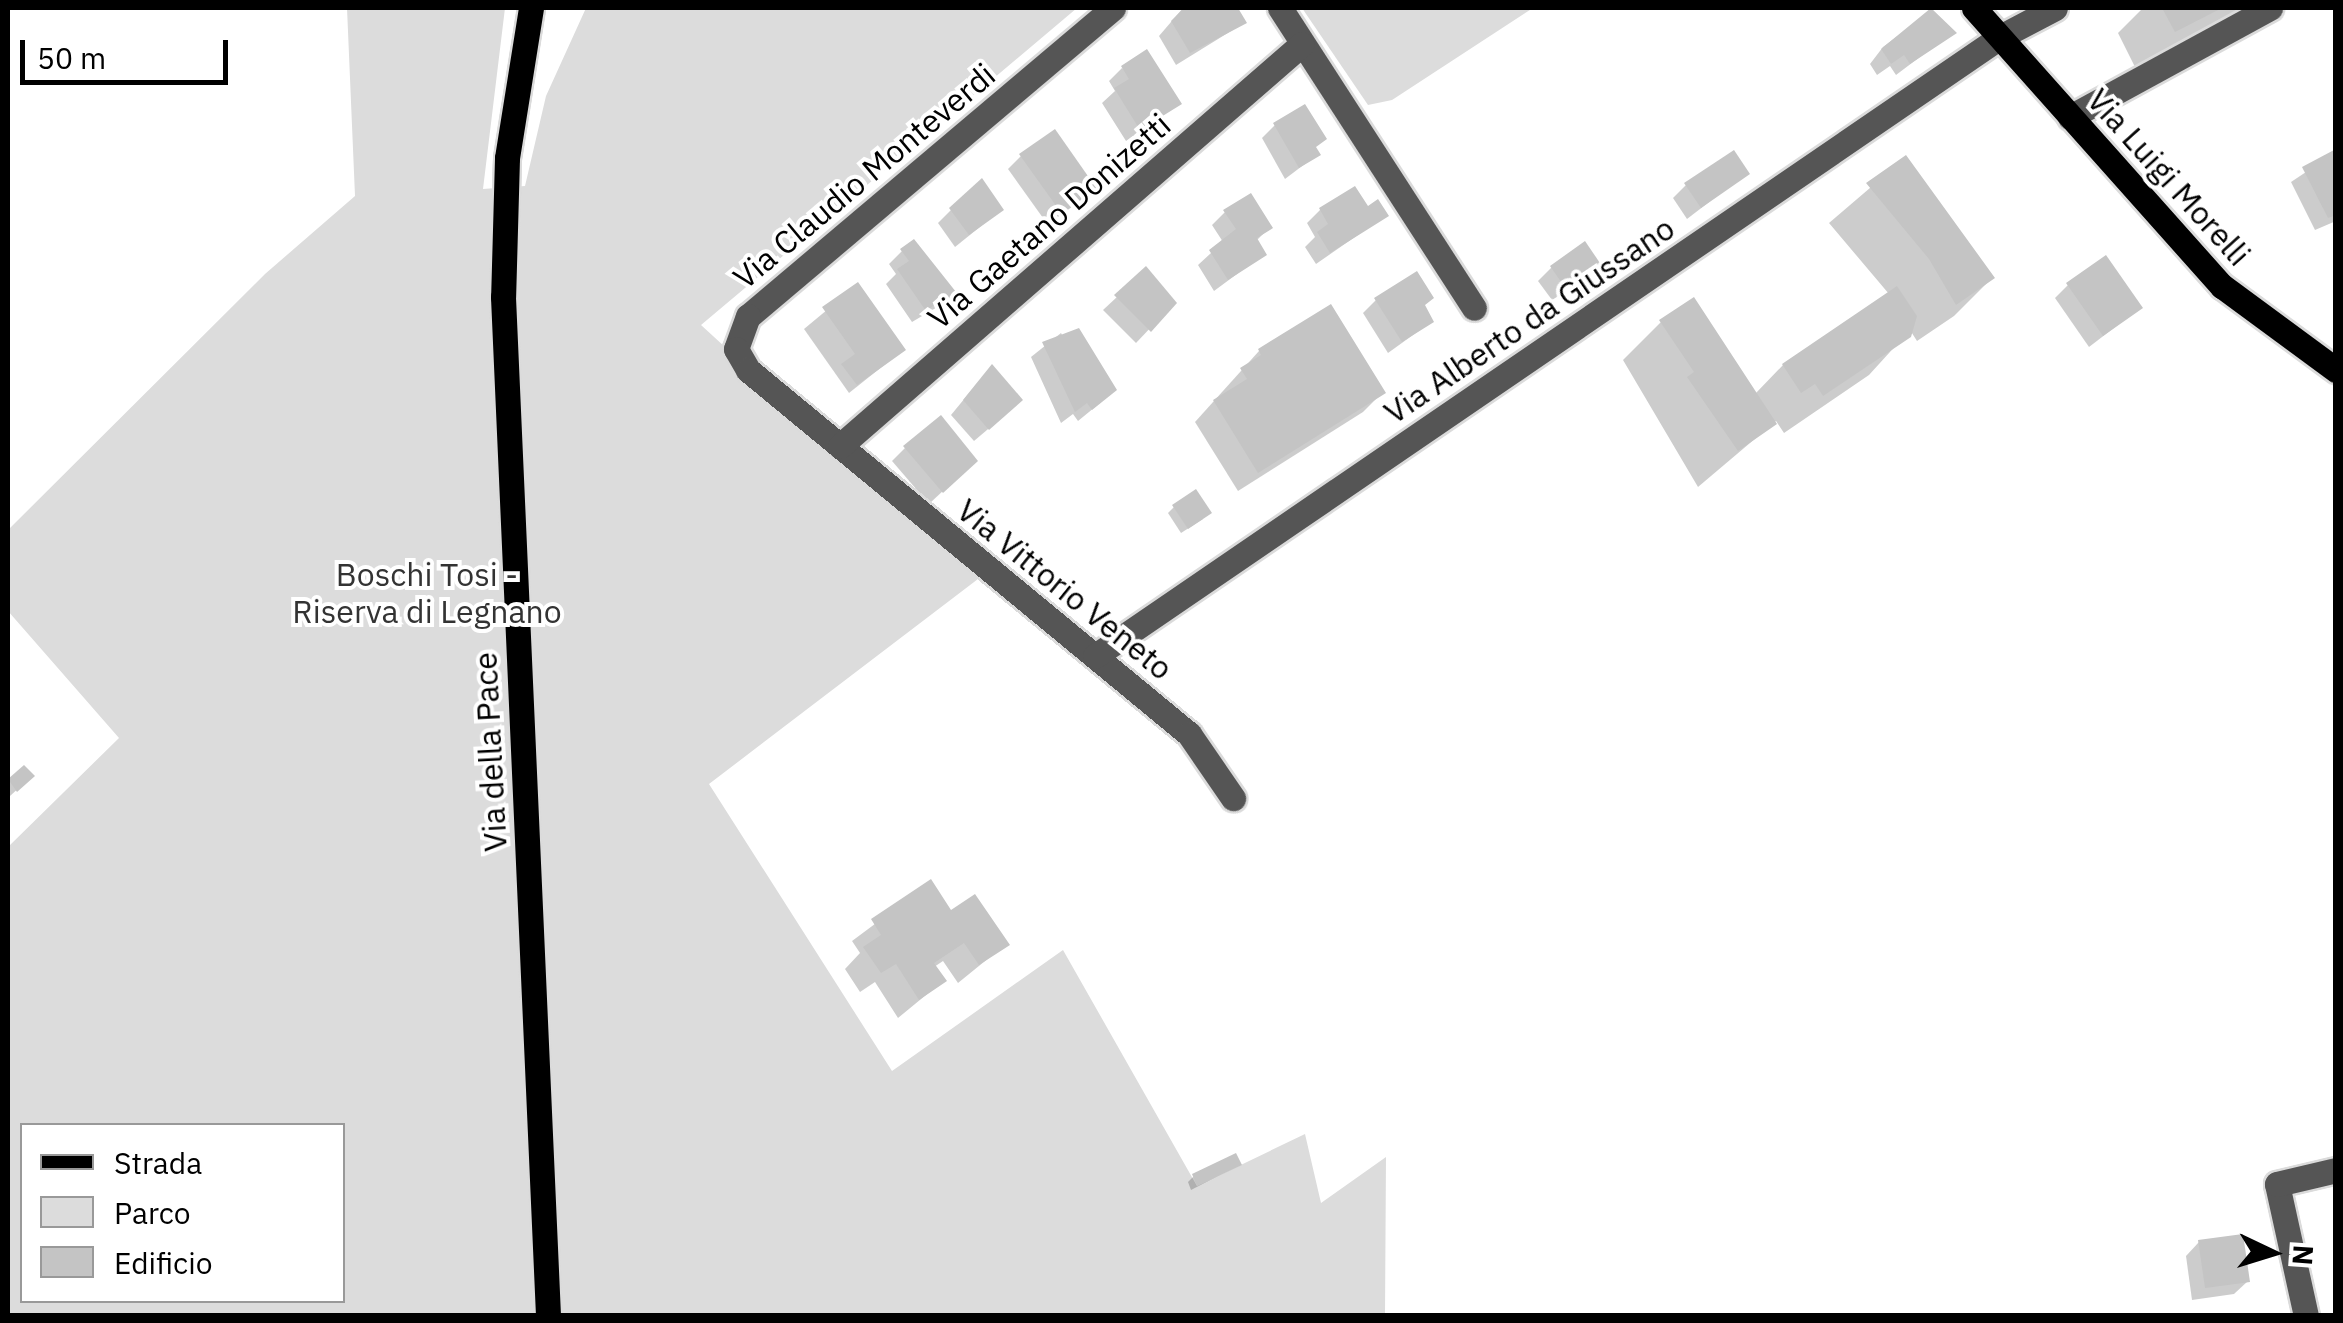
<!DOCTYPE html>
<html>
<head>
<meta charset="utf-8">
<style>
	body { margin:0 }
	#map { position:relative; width:2343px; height:1323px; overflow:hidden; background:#fff; font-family:"IBM Plex Sans",sans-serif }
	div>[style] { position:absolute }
	.green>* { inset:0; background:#dcdcdc }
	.shadow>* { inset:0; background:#0003 }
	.building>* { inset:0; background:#c4c4c4 }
	.roads { filter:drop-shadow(2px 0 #dbdbdb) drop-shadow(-2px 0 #dbdbdb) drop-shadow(0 2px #dbdbdb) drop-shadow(0 -2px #dbdbdb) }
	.minor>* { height:25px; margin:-12.5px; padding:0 12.5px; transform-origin:12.5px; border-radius:12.5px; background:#555 }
	.major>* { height:25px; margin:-12.5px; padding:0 12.5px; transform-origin:12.5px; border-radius:12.5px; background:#000 }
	span { translate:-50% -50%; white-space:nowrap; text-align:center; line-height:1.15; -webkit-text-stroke:8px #fff; paint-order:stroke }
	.street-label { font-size:32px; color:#000 }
	.park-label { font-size:32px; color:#333 }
	.frame { position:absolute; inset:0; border:10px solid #000; pointer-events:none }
	.legend { position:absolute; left:20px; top:1123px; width:325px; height:180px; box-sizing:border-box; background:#fff; border:2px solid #999; margin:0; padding:12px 18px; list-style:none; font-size:30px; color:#000 }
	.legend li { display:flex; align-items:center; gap:20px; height:50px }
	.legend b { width:50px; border:2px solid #999 }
	.north { position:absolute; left:2223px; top:1203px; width:100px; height:100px; -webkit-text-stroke:8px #fff; paint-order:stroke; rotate:94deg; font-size:28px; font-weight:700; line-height:40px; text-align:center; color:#000 }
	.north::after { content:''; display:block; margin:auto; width:35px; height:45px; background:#000; clip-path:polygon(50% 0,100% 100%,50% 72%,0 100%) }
	.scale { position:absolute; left:20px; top:40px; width:208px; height:45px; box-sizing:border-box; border:5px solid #000; border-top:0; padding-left:12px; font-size:30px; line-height:35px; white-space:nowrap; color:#000; -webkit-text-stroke:8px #fff; paint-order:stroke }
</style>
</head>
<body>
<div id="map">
	<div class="green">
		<div style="clip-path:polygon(evenodd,347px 8px,505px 8px,483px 189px,525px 186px,546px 96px,586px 8px,1077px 8px,701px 325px,978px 579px,709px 784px,892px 1071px,1063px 950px,1197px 1186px,1305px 1134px,1321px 1203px,1386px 1157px,1385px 1315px,8px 1316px,8px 847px,119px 738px,8px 611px,8px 530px,265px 274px,355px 196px,347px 8px,22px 1126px,342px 1126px,342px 1300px,22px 1300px,22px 1126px)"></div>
		<div style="clip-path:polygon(1302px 8px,1533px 8px,1392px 100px,1368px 105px)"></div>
	</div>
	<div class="shadow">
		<div style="clip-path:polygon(1183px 8px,1237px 8px,1244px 23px,1176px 65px,1159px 36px)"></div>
		<div style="clip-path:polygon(2143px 8px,2245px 8px,2136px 69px,2118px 33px)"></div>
		<div style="clip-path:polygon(1931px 11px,1953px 32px,1896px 75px,1890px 66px,1877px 75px,1870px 64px,1883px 47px)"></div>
		<div style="clip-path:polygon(1122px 68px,1178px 104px,1126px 141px,1102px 103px,1115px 91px,1109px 81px)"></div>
		<div style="clip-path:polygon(1275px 125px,1318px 154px,1285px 179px,1262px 138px)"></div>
		<div style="clip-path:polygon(2333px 154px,2336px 221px,2315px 230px,2291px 182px)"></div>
		<div style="clip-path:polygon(1021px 156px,1094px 188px,1048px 225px,1008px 169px)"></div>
		<div style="clip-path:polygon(1905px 158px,1992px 278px,1954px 316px,1917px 341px,1910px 330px,1869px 375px,1784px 433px,1776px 421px,1698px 487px,1623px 360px,1661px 322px,1755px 394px,1783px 365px,1889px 294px,1829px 223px)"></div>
		<div style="clip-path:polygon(1747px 173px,1687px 219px,1673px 198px,1686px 185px)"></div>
		<div style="clip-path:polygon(1367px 209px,1385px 216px,1316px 264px,1305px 247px,1315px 237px,1307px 223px,1320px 210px)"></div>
		<div style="clip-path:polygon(951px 210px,1001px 210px,955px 247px,938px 223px)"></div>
		<div style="clip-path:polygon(1225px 212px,1270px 227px,1256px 241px,1264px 254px,1214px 291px,1198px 265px,1223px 242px,1212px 225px)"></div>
		<div style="clip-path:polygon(902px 251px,956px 296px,912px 322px,886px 284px,896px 274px,889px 264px)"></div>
		<div style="clip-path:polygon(1552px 267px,1601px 269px,1552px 300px,1538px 281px)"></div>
		<div style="clip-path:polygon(1146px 270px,1174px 303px,1136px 343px,1103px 310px)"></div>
		<div style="clip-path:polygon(857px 285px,903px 350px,849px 393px,804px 329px)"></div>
		<div style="clip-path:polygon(2068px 285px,2140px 308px,2089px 347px,2055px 298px)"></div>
		<div style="clip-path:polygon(1376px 300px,1422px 306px,1431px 322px,1388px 353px,1363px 313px)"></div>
		<div style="clip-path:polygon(1061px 333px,1100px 403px,1078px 421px,1073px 414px,1061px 423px,1031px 357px)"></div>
		<div style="clip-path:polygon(1259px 351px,1383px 392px,1363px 412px,1238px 491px,1195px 422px)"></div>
		<div style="clip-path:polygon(979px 381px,1007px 413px,974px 441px,951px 415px)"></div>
		<div style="clip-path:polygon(905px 448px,961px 474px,929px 504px,892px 461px)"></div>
		<div style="clip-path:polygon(1174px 507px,1203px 519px,1181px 533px,1168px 513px)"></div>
		<div style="clip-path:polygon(24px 768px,32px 776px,10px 796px,8px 782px)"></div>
		<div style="clip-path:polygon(930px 883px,950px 913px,1006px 944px,958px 983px,943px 961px,934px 967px,943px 981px,898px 1018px,875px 982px,860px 992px,845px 969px,860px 953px,852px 941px)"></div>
		<div style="clip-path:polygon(1239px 1165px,1191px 1190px,1188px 1182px,1194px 1176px)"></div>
		<div style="clip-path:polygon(2199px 1242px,2248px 1281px,2234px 1294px,2192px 1300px,2186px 1256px)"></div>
	</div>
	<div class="building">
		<div style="clip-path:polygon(1184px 8px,1238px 8px,1247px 23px,1190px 53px,1171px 21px)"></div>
		<div style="clip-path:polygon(1931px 8px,1957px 33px,1910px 64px,1904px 55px,1891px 64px,1881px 49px)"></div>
		<div style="clip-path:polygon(2162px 8px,2222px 8px,2175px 32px)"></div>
		<div style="clip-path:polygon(1147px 49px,1182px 104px,1140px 130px,1114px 88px,1129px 79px,1121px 66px)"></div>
		<div style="clip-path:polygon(1305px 104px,1327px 139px,1316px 147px,1321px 155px,1299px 168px,1273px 123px)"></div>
		<div style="clip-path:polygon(1055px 129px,1097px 189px,1062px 214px,1019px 154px)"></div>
		<div style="clip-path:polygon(1734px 150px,1750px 174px,1701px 208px,1684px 183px)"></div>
		<div style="clip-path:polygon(2334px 150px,2336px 215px,2328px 218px,2302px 167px)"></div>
		<div style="clip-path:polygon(1906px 155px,1995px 278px,1956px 305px,1929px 259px,1866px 183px)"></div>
		<div style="clip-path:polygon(982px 178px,1004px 210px,969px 235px,949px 208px)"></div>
		<div style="clip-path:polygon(1355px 186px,1368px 206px,1378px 199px,1389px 216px,1330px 253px,1317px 232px,1328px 224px,1319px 208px)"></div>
		<div style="clip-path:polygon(1251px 193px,1273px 228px,1257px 238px,1267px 255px,1228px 280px,1209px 250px,1236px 229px,1223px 210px)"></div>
		<div style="clip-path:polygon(914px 239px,960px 297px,944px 308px,940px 301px,926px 311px,897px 269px,909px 261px,900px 249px)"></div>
		<div style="clip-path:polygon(1585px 241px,1604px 269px,1566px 289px,1550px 266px)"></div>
		<div style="clip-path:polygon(2106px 255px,2143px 308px,2103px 336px,2066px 283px)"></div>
		<div style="clip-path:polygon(1146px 266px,1177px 303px,1151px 332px,1114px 295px)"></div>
		<div style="clip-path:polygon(1417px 271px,1434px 298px,1425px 305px,1434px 322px,1402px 342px,1374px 298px)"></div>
		<div style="clip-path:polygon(858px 282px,906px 350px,857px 385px,841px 364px,855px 354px,822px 307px)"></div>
		<div style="clip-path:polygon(1897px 286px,1917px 316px,1911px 337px,1823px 396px,1815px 384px,1801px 393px,1782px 364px)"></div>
		<div style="clip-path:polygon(1694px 297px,1777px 424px,1738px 451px,1687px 377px,1694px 372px,1659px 320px)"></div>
		<div style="clip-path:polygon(1331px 304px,1386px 393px,1258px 473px,1213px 400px,1247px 379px,1240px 368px,1261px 355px,1258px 349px)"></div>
		<div style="clip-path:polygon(1079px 328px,1117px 390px,1092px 410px,1087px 403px,1075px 412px,1042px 342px)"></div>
		<div style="clip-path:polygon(992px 364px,1023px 400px,989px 430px,963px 400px)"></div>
		<div style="clip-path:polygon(941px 415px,978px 461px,943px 493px,903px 446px)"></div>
		<div style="clip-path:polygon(1196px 489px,1212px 513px,1188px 529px,1172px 505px)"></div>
		<div style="clip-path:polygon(24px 765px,35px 776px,17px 792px,8px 779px)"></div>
		<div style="clip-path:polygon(931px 879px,951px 910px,975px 894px,1010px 945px,979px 965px,964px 943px,934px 963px,947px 981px,919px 1000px,896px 964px,881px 973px,863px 947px,881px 935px,871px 919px)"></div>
		<div style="clip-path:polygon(1236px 1153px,1242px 1165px,1197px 1186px,1192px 1174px)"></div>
		<div style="clip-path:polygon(2243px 1234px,2250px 1282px,2205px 1288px,2198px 1240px)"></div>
	</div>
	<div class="roads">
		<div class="minor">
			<div style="left:1113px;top:8px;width:478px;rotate:139.8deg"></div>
			<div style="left:748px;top:316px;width:35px;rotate:110deg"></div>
			<div style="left:736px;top:349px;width:24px;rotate:60deg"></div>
			<div style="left:748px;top:370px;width:572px;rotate:39.54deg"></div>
			<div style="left:1189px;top:734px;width:78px;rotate:55.5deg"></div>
			<div style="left:1280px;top:8px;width:357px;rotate:57.1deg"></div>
			<div style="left:2070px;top:117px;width:228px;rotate:-28.6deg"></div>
			<div style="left:840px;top:446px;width:612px;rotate:-41.03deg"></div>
			<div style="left:1095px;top:656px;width:1096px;rotate:-34.37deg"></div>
			<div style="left:2000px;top:37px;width:62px;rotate:-27.8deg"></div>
			<div style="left:2306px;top:1316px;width:135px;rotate:-102.4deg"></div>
			<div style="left:2277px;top:1184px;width:61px;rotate:-13.3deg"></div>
		</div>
		<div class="major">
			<div style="left:531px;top:8px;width:152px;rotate:99.1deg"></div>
			<div style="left:507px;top:158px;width:139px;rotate:91.6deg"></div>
			<div style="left:503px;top:297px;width:1020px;rotate:87.47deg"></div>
			<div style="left:1974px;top:8px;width:373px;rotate:48.3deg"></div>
			<div style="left:2222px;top:286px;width:142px;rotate:36.4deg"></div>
		</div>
	</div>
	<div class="street-label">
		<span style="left:864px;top:176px;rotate:-40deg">Via Claudio Monteverdi</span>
		<span style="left:2169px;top:177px;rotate:48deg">Via Luigi Morelli</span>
		<span style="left:1049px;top:221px;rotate:-41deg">Via Gaetano Donizetti</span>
		<span style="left:1529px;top:320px;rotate:-34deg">Via Alberto da Giussano</span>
		<span style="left:1065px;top:589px;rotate:39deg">Via Vittorio Veneto</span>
		<span style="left:490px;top:752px;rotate:-93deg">Via della Pace</span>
	</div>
	<div class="park-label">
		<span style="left:427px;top:593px">Boschi Tosi -<br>Riserva di Legnano</span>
	</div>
	<div class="frame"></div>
	<ul class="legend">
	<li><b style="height:12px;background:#000"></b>Strada</li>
	<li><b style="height:28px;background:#dcdcdc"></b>Parco</li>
	<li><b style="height:28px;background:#c4c4c4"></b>Edificio</li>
	</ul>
	<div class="north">N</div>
	<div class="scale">50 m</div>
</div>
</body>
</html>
